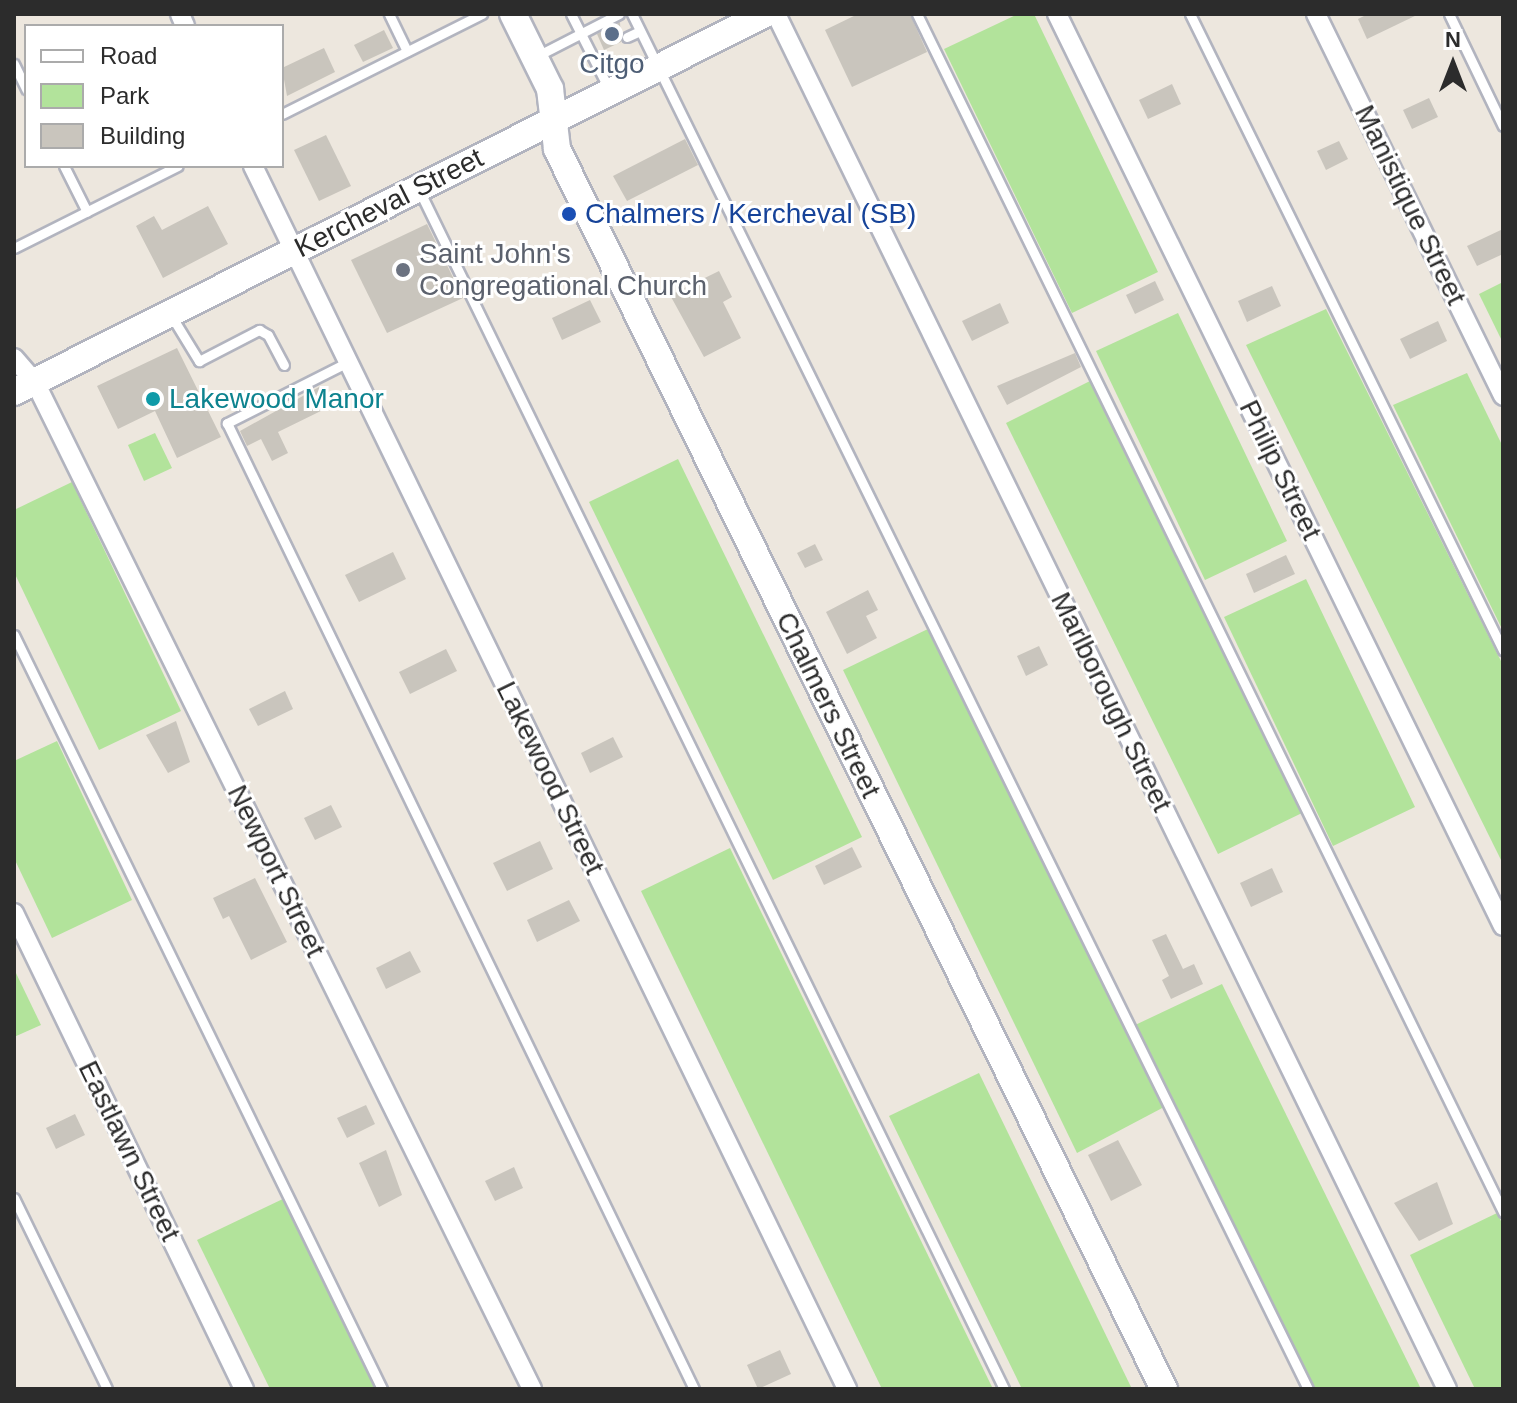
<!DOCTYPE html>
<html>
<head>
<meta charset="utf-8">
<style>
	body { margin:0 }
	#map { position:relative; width:1517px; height:1403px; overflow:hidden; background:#ede7de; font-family:Helvetica,sans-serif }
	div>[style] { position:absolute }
	.green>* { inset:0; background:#b2e39b }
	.building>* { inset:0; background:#c9c5bd }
	.roads { filter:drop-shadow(2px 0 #b2b4bf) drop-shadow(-2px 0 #b2b4bf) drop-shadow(0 2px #b2b4bf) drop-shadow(0 -2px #b2b4bf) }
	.lane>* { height:9px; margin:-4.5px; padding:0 4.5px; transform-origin:4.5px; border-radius:4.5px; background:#fff }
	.street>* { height:18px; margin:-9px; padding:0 9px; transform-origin:9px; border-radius:9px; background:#fff }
	.secondary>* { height:26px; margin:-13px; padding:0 13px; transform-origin:13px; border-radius:13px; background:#fff }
	.dots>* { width:22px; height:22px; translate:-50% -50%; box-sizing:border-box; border:4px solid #fff; border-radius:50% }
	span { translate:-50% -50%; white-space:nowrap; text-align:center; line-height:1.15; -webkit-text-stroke:6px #fff; paint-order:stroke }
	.service-label { font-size:28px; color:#4e5e75 }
	.street-label { font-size:28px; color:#2c2c2c }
	.transit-label { font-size:28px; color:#164399 }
	.left { translate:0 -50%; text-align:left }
	.worship-label { font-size:28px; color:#5b616d }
	.culture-label { font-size:28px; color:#0d838f }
	.frame { position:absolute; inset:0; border:16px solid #2c2c2c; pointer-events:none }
	.legend { position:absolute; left:24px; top:24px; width:260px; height:144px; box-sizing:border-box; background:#fff; border:2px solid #ababab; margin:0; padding:10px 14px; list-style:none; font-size:24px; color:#2c2c2c }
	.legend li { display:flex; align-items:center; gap:16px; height:40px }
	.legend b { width:40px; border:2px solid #ababab }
	.north { position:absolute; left:1413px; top:24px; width:80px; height:80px; -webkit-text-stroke:6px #fff; paint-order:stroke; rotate:0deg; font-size:22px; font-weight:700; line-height:32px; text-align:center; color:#2c2c2c }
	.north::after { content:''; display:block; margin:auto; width:28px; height:36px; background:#2c2c2c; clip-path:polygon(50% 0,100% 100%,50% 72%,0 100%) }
</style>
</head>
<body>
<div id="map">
	<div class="green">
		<div style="clip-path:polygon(1018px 14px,1034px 14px,1158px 272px,1072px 313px,944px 49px)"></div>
		<div style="clip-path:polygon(1503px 282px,1503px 343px,1479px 294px)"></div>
		<div style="clip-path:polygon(1326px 309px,1503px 665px,1503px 864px,1246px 345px)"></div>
		<div style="clip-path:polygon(1178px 313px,1287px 541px,1205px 580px,1096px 351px)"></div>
		<div style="clip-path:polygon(1467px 373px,1503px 447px,1503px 631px,1393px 405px)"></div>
		<div style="clip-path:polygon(1090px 381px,1302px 813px,1218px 854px,1006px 423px)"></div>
		<div style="clip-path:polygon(155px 433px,172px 468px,144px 481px,128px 445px)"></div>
		<div style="clip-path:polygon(678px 459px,862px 837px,773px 880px,589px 502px)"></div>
		<div style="clip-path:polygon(72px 482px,181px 711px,99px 750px,14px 572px,14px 510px)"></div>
		<div style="clip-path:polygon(1306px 579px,1415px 807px,1333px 846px,1224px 617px)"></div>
		<div style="clip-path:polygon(932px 627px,1166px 1106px,1077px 1153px,843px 670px)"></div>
		<div style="clip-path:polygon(57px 741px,132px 900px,52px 938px,14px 858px,14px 761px)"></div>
		<div style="clip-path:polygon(730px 848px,993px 1389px,882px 1389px,641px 891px)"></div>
		<div style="clip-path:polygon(14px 969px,41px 1025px,14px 1037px)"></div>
		<div style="clip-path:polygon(1222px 984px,1421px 1389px,1314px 1389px,1133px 1026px)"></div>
		<div style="clip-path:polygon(979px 1073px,1132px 1389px,1022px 1389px,889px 1116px)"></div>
		<div style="clip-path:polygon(287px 1197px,380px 1389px,270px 1389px,197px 1240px)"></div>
		<div style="clip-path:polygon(1497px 1213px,1503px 1225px,1503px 1389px,1475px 1389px,1410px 1255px)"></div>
	</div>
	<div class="building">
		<div style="clip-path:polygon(858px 14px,910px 14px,927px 52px,852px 87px,825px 30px)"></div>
		<div style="clip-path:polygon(1368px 14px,1419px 14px,1367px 39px,1358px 19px)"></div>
		<div style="clip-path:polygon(620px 22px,621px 42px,604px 50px,597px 34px)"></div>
		<div style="clip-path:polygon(384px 30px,393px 48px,363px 62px,354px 45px)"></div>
		<div style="clip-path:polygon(324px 48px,335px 72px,287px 96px,282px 68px)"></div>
		<div style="clip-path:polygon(1172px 84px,1181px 104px,1148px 119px,1139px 100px)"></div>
		<div style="clip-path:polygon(1429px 98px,1438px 117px,1412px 129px,1403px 110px)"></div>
		<div style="clip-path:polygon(326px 135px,351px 186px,319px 201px,294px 150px)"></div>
		<div style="clip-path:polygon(685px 139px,698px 165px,627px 201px,613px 176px)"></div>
		<div style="clip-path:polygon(1339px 141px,1348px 159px,1326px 170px,1317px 151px)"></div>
		<div style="clip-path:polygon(208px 206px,228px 244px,163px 278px,136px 226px,154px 216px,162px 230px)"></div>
		<div style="clip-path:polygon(427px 224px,463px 298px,387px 333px,351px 260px)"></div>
		<div style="clip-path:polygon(1503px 229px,1503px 254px,1477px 266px,1467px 246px)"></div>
		<div style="clip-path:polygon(719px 271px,732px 297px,723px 302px,741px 338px,704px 357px,670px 295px)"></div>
		<div style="clip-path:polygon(1155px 281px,1164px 300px,1135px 314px,1126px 295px)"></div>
		<div style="clip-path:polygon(1272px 286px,1281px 306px,1247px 322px,1238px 301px)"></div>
		<div style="clip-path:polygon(590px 300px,601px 322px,562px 340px,552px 318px)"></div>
		<div style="clip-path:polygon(1000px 303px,1009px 323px,972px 341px,962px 321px)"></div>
		<div style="clip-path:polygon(1438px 321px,1447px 341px,1410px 359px,1400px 339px)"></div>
		<div style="clip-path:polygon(177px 348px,221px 437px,177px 458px,155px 411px,118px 429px,97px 386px)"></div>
		<div style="clip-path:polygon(1075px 353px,1081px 367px,1007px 405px,997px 386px)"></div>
		<div style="clip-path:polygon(319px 387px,329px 407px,278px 432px,288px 453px,272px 461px,261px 439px,247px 446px,240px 431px)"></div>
		<div style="clip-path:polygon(815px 544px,823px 560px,805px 568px,797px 553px)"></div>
		<div style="clip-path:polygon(393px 552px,406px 579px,359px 602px,345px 575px)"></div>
		<div style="clip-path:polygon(1286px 555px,1295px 574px,1254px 593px,1246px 574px)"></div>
		<div style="clip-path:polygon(868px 590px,878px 610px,866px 616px,877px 638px,847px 654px,826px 612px)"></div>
		<div style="clip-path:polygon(1039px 646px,1048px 665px,1026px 676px,1017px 656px)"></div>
		<div style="clip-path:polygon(446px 649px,457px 671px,410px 694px,399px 672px)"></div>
		<div style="clip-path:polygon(285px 691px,293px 709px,258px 726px,249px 709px)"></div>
		<div style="clip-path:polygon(176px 721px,190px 762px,168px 773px,146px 735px)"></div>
		<div style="clip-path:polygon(613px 737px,623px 757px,590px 773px,581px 753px)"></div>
		<div style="clip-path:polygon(331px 805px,342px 827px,315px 840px,304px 818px)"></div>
		<div style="clip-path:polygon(540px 841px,553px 869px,507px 891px,493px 863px)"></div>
		<div style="clip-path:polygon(852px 847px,862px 867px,824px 885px,815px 866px)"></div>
		<div style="clip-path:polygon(1272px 868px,1283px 892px,1251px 907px,1240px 883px)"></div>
		<div style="clip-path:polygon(255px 878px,287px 942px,251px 960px,229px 916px,223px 919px,213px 898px)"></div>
		<div style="clip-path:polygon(569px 900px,580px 921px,537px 942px,527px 920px)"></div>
		<div style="clip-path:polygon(1166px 934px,1183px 969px,1194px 964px,1203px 984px,1171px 999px,1162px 980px,1169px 976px,1152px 940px)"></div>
		<div style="clip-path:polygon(410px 951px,421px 972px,386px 989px,376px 968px)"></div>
		<div style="clip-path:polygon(366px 1105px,375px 1124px,347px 1138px,337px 1118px)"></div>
		<div style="clip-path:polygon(75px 1114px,85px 1135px,56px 1149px,46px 1128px)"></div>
		<div style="clip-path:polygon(1118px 1140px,1142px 1185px,1111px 1201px,1088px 1155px)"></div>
		<div style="clip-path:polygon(386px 1150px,402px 1195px,379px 1207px,359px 1163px)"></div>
		<div style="clip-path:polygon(514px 1167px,523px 1188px,495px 1201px,485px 1181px)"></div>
		<div style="clip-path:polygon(1437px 1182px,1453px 1224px,1419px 1241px,1394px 1203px)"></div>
		<div style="clip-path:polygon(780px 1350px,791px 1374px,758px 1389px,747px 1365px)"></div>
	</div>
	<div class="roads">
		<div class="lane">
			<div style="left:389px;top:14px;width:41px;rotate:64.1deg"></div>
			<div style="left:571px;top:14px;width:84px;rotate:63.1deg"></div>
			<div style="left:632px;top:14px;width:1532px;rotate:63.82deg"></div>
			<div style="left:917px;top:14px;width:1334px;rotate:63.93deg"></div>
			<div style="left:1190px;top:14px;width:709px;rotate:63.8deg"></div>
			<div style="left:1449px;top:14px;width:124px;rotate:64.3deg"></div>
			<div style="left:627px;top:37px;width:14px;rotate:-25deg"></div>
			<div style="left:537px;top:56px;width:92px;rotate:-27.1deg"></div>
			<div style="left:14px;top:64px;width:28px;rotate:64deg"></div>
			<div style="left:282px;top:114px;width:224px;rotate:-26.6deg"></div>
			<div style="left:64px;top:166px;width:51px;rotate:63.4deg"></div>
			<div style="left:420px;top:192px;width:1332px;rotate:63.99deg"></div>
			<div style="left:14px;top:248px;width:183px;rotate:-26.6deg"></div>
			<div style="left:172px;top:317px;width:52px;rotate:58.5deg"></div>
			<div style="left:199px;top:361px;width:68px;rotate:-27.3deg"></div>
			<div style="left:259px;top:330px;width:10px;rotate:29deg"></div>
			<div style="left:268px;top:335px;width:34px;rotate:62deg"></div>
			<div style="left:348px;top:362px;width:136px;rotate:153.2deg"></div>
			<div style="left:227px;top:423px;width:1073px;rotate:64.2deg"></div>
			<div style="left:14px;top:635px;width:839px;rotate:63.98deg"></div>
			<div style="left:14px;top:1198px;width:212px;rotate:64deg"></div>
		</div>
		<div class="street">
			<div style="left:180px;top:14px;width:13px;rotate:67deg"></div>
			<div style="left:776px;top:14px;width:1530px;rotate:63.99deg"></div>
			<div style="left:1057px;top:14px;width:1015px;rotate:63.94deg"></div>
			<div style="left:1316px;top:14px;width:425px;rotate:63.9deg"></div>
			<div style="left:253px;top:166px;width:1360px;rotate:64.09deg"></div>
			<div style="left:14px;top:358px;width:32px;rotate:49deg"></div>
			<div style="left:35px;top:382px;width:1123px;rotate:63.73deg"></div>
			<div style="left:14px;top:913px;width:529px;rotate:64.21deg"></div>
		</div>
		<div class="secondary">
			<div style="left:513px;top:14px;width:84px;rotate:63.7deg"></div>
			<div style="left:550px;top:89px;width:60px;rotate:83.3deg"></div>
			<div style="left:557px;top:149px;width:1381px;rotate:63.92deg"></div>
			<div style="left:14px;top:392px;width:841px;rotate:-26.72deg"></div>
		</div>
	</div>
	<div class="dots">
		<div style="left:612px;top:34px;background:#5c6f8a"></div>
		<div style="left:569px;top:214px;background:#1a4fb4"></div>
		<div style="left:403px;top:270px;background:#6b7280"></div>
		<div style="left:153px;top:399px;background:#0f9aa8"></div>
	</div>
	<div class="service-label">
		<span style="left:612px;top:64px">Citgo</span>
	</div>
	<div class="street-label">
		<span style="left:389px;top:203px;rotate:-27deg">Kercheval Street</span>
		<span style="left:1410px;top:205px;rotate:64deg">Manistique Street</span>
		<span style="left:1280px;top:470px;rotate:64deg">Philip Street</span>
		<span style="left:1111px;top:702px;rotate:64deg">Marlborough Street</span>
		<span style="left:828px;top:705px;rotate:64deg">Chalmers Street</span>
		<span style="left:550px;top:778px;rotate:64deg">Lakewood Street</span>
		<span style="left:276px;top:871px;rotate:64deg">Newport Street</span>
		<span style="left:129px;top:1151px;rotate:64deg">Eastlawn Street</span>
	</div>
	<div class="transit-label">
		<span class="left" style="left:585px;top:214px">Chalmers / Kercheval (SB)</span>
	</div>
	<div class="worship-label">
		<span class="left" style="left:419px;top:270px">Saint John's<br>Congregational Church</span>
	</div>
	<div class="culture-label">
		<span class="left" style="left:169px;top:399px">Lakewood Manor</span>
	</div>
	<div class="frame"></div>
	<ul class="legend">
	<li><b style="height:10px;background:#fff"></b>Road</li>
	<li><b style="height:22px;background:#b2e39b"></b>Park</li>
	<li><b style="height:22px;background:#c9c5bd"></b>Building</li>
	</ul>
	<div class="north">N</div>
</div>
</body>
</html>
